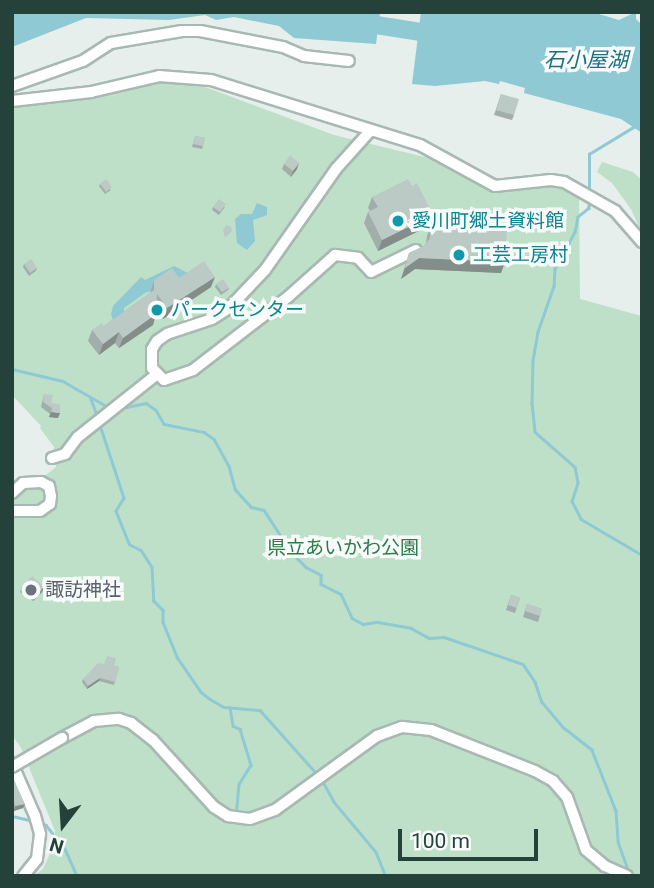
<!DOCTYPE html>
<html>
<head>
<meta charset="utf-8">
<style>
	body { margin:0 }
	#map { position:relative; width:654px; height:888px; overflow:hidden; background:#e6efeb; font-family:Roboto,"Noto Sans JP",sans-serif }
	div>[style] { position:absolute }
	.green>* { inset:0; background:#bfe0c8 }
	.water>* { inset:0; background:#8ec9d4 }
	.stream>* { height:2.5px; margin:-1.25px; padding:0 1.25px; transform-origin:1.25px; border-radius:1.25px; background:#8ec9d4 }
	.river>* { height:18px; margin:-9px; padding:0 9px; transform-origin:9px; border-radius:9px; background:#8ec9d4 }
	.roads { filter:drop-shadow(2px 0 #a8b8b2) drop-shadow(-2px 0 #a8b8b2) drop-shadow(0 2px #a8b8b2) drop-shadow(0 -2px #a8b8b2) }
	.minor>* { height:10px; margin:-5px; padding:0 5px; transform-origin:5px; border-radius:5px; background:#fff }
	.bridges { filter:drop-shadow(2px 0 #a8b8b2) drop-shadow(-2px 0 #a8b8b2) drop-shadow(0 2px #a8b8b2) drop-shadow(0 -2px #a8b8b2) }
	.minor-bridge>* { height:10px; margin:-5px; padding:0 5px; transform-origin:5px; border-radius:5px; background:#fff }
	.wall>* { inset:0; background:#a1aea9 }
	.shaded-wall>* { inset:0; background:#838d89 }
	.building>* { inset:0; background:#bbcac4 }
	.dots>* { width:19px; height:19px; translate:-50% -50%; box-sizing:border-box; border:4px solid #f7fbf9; border-radius:50% }
	span { translate:-50% -50%; white-space:nowrap; text-align:center; line-height:1.15; -webkit-text-stroke:7px #f7fbf9; paint-order:stroke }
	.culture-label { font-size:19px; color:#0d838f }
	.left { translate:0 -50%; text-align:left }
	.park-label { font-size:19px; color:#2d7a4b }
	.worship-label { font-size:19px; color:#5b616d }
	.water-label { font-size:21px; color:#1c6f80; font-style:italic }
	.frame { position:absolute; inset:0; border:14px solid #24423a; pointer-events:none }
	.north { position:absolute; left:28px; top:790px; width:70px; height:70px; -webkit-text-stroke:5px #f7fbf9; paint-order:stroke; rotate:197deg; font-size:19px; font-weight:700; line-height:28px; text-align:center; color:#24423a }
	.north::after { content:''; display:block; margin:auto; width:24px; height:32px; background:#24423a; clip-path:polygon(50% 0,100% 100%,50% 72%,0 100%) }
	.scale { position:absolute; left:398px; top:829px; width:140px; height:32px; box-sizing:border-box; border:4px solid #24423a; border-top:0; padding-left:9px; font-size:21px; line-height:24px; white-space:nowrap; color:#24423a; -webkit-text-stroke:5px #f7fbf9; paint-order:stroke }
</style>
</head>
<body>
<div id="map">
	<div class="green">
		<div style="clip-path:polygon(136px 82px,184px 82px,208px 88px,334px 135px,441px 161px,488px 188px,558px 184px,579px 195px,580px 299px,642px 316px,642px 876px,33px 876px,43px 869px,52px 849px,55px 831px,21px 748px,12px 735px,12px 502px,56px 467px,54px 447px,40px 428px,41px 426px,12px 395px,12px 106px,51px 102px)"></div>
		<div style="clip-path:polygon(602px 162px,633px 172px,642px 180px,642px 233px,631px 209px,612px 183px,597px 172px)"></div>
	</div>
	<div class="water">
		<div style="clip-path:polygon(16px 12px,377px 12px,380px 13px,376px 44px,294px 38px,279px 26px,234px 17px,216px 20px,205px 15px,169px 20px,86px 18px,12px 47px,12px 16px)"></div>
		<div style="clip-path:polygon(421px 12px,592px 12px,619px 20px,636px 12px,636px 19px,642px 25px,642px 133px,621px 119px,524px 93px,525px 88px,500px 81px,499px 84px,485px 81px,435px 86px,412px 84px)"></div>
		<div style="clip-path:polygon(257px 203px,267px 207px,267px 215px,253px 220px,255px 241px,247px 250px,237px 243px,235px 219px,241px 214px,252px 214px)"></div>
		<div style="clip-path:polygon(174px 266px,194px 276px,145px 293px,124px 308px,124px 317px,114px 323px,111px 314px,113px 306px,141px 277px,145px 280px)"></div>
	</div>
	<div class="stream">
		<div style="left:589px;top:191px;width:37px;rotate:-90deg"></div>
		<div style="left:589px;top:154px;width:54px;rotate:-31.3deg"></div>
		<div style="left:589px;top:202px;width:6px;rotate:90deg"></div>
		<div style="left:589px;top:208px;width:14px;rotate:141deg"></div>
		<div style="left:578px;top:217px;width:15px;rotate:101deg"></div>
		<div style="left:575px;top:232px;width:42px;rotate:118.4deg"></div>
		<div style="left:555px;top:269px;width:17px;rotate:93deg"></div>
		<div style="left:554px;top:286px;width:49px;rotate:109.2deg"></div>
		<div style="left:538px;top:332px;width:28px;rotate:100deg"></div>
		<div style="left:533px;top:360px;width:43px;rotate:91.3deg"></div>
		<div style="left:532px;top:403px;width:29px;rotate:84deg"></div>
		<div style="left:535px;top:432px;width:53px;rotate:41.2deg"></div>
		<div style="left:575px;top:467px;width:16px;rotate:79deg"></div>
		<div style="left:578px;top:483px;width:19px;rotate:108deg"></div>
		<div style="left:572px;top:501px;width:20px;rotate:63deg"></div>
		<div style="left:581px;top:519px;width:71px;rotate:30.5deg"></div>
		<div style="left:12px;top:369px;width:52px;rotate:13.2deg"></div>
		<div style="left:63px;top:381px;width:52px;rotate:30deg"></div>
		<div style="left:91px;top:399px;width:20px;rotate:70deg"></div>
		<div style="left:122px;top:408px;width:25px;rotate:-12deg"></div>
		<div style="left:146px;top:403px;width:12px;rotate:35deg"></div>
		<div style="left:156px;top:410px;width:16px;rotate:60deg"></div>
		<div style="left:164px;top:424px;width:41px;rotate:11.3deg"></div>
		<div style="left:204px;top:432px;width:12px;rotate:35deg"></div>
		<div style="left:214px;top:439px;width:31px;rotate:61deg"></div>
		<div style="left:229px;top:466px;width:24px;rotate:75deg"></div>
		<div style="left:235px;top:489px;width:24px;rotate:48deg"></div>
		<div style="left:251px;top:507px;width:13px;rotate:13deg"></div>
		<div style="left:264px;top:510px;width:51px;rotate:56.9deg"></div>
		<div style="left:292px;top:553px;width:20px;rotate:45deg"></div>
		<div style="left:306px;top:567px;width:17px;rotate:28deg"></div>
		<div style="left:321px;top:575px;width:9px;rotate:90deg"></div>
		<div style="left:321px;top:584px;width:22px;rotate:27deg"></div>
		<div style="left:341px;top:594px;width:26px;rotate:65deg"></div>
		<div style="left:352px;top:618px;width:13px;rotate:29deg"></div>
		<div style="left:363px;top:624px;width:15px;rotate:-8deg"></div>
		<div style="left:378px;top:622px;width:34px;rotate:10deg"></div>
		<div style="left:411px;top:628px;width:21px;rotate:29deg"></div>
		<div style="left:429px;top:638px;width:15px;rotate:-4deg"></div>
		<div style="left:444px;top:637px;width:83px;rotate:18.9deg"></div>
		<div style="left:523px;top:664px;width:22px;rotate:56deg"></div>
		<div style="left:535px;top:682px;width:21px;rotate:71deg"></div>
		<div style="left:542px;top:702px;width:33px;rotate:50deg"></div>
		<div style="left:563px;top:727px;width:37px;rotate:38deg"></div>
		<div style="left:592px;top:750px;width:66px;rotate:68.5deg"></div>
		<div style="left:616px;top:811px;width:31px;rotate:86deg"></div>
		<div style="left:618px;top:842px;width:33px;rotate:70deg"></div>
		<div style="left:100px;top:425px;width:77px;rotate:71.8deg"></div>
		<div style="left:124px;top:498px;width:15px;rotate:122deg"></div>
		<div style="left:116px;top:511px;width:35px;rotate:68deg"></div>
		<div style="left:129px;top:544px;width:13px;rotate:27deg"></div>
		<div style="left:141px;top:550px;width:20px;rotate:57deg"></div>
		<div style="left:152px;top:567px;width:34px;rotate:87deg"></div>
		<div style="left:154px;top:601px;width:13px;rotate:45deg"></div>
		<div style="left:163px;top:610px;width:12px;rotate:90deg"></div>
		<div style="left:163px;top:622px;width:38px;rotate:68deg"></div>
		<div style="left:177px;top:657px;width:42px;rotate:55.6deg"></div>
		<div style="left:201px;top:692px;width:11px;rotate:38deg"></div>
		<div style="left:210px;top:699px;width:16px;rotate:30deg"></div>
		<div style="left:224px;top:707px;width:36px;rotate:5deg"></div>
		<div style="left:260px;top:710px;width:87px;rotate:48.3deg"></div>
		<div style="left:230px;top:707px;width:19px;rotate:81deg"></div>
		<div style="left:233px;top:726px;width:8px;rotate:23deg"></div>
		<div style="left:240px;top:729px;width:38px;rotate:73deg"></div>
		<div style="left:251px;top:765px;width:22px;rotate:122deg"></div>
		<div style="left:239px;top:784px;width:24px;rotate:95deg"></div>
		<div style="left:322px;top:780px;width:25px;rotate:61deg"></div>
		<div style="left:334px;top:802px;width:65px;rotate:50deg"></div>
		<div style="left:376px;top:852px;width:22px;rotate:68deg"></div>
		<div style="left:12px;top:816px;width:22px;rotate:13deg"></div>
		<div style="left:40px;top:823px;width:6px;rotate:18deg"></div>
		<div style="left:46px;top:825px;width:31px;rotate:52deg"></div>
		<div style="left:65px;top:849px;width:30px;rotate:66deg"></div>
	</div>
	<div class="river">
		<div style="left:357px;top:22px;width:84px;rotate:8.9deg"></div>
	</div>
	<div class="roads">
		<div class="minor">
			<div style="left:12px;top:86px;width:75px;rotate:-19.4deg"></div>
			<div style="left:83px;top:61px;width:33px;rotate:-33deg"></div>
			<div style="left:111px;top:43px;width:72px;rotate:-9.6deg"></div>
			<div style="left:182px;top:31px;width:18px"></div>
			<div style="left:200px;top:31px;width:85px;rotate:10.9deg"></div>
			<div style="left:283px;top:47px;width:23px;rotate:23deg"></div>
			<div style="left:304px;top:56px;width:45px;rotate:6.3deg"></div>
			<div style="left:12px;top:101px;width:80px;rotate:-6.5deg"></div>
			<div style="left:91px;top:92px;width:70px;rotate:-13.2deg"></div>
			<div style="left:159px;top:76px;width:52px;rotate:4.4deg"></div>
			<div style="left:211px;top:80px;width:219px;rotate:17.3deg"></div>
			<div style="left:420px;top:145px;width:85px;rotate:28.7deg"></div>
			<div style="left:495px;top:186px;width:56px;rotate:-6.1deg"></div>
			<div style="left:551px;top:180px;width:13px;rotate:9deg"></div>
			<div style="left:564px;top:182px;width:59px;rotate:29.6deg"></div>
			<div style="left:615px;top:211px;width:41px;rotate:48.9deg"></div>
			<div style="left:371px;top:130px;width:52px;rotate:131.9deg"></div>
			<div style="left:336px;top:169px;width:123px;rotate:125.1deg"></div>
			<div style="left:265px;top:270px;width:52px;rotate:133.5deg"></div>
			<div style="left:229px;top:308px;width:20px;rotate:147deg"></div>
			<div style="left:212px;top:319px;width:47px;rotate:161.6deg"></div>
			<div style="left:167px;top:334px;width:12px;rotate:145deg"></div>
			<div style="left:157px;top:341px;width:9px;rotate:122deg"></div>
			<div style="left:152px;top:349px;width:19px;rotate:90deg"></div>
			<div style="left:152px;top:368px;width:17px;rotate:45deg"></div>
			<div style="left:164px;top:380px;width:31px;rotate:-19deg"></div>
			<div style="left:193px;top:370px;width:121px;rotate:-37.6deg"></div>
			<div style="left:289px;top:296px;width:62px;rotate:-41.7deg"></div>
			<div style="left:335px;top:255px;width:23px;rotate:7deg"></div>
			<div style="left:358px;top:258px;width:19px;rotate:47deg"></div>
			<div style="left:371px;top:272px;width:50px;rotate:-26.1deg"></div>
			<div style="left:52px;top:458px;width:14px;rotate:-17deg"></div>
			<div style="left:65px;top:454px;width:21px;rotate:-53deg"></div>
			<div style="left:78px;top:437px;width:100px;rotate:-38.5deg"></div>
			<div style="left:12px;top:493px;width:15px;rotate:-42deg"></div>
			<div style="left:23px;top:483px;width:18px;rotate:-3deg"></div>
			<div style="left:41px;top:482px;width:9px;rotate:27deg"></div>
			<div style="left:49px;top:486px;width:10px;rotate:79deg"></div>
			<div style="left:51px;top:496px;width:8px;rotate:97deg"></div>
			<div style="left:50px;top:504px;width:12px;rotate:145deg"></div>
			<div style="left:40px;top:511px;width:28px;rotate:180deg"></div>
			<div style="left:62px;top:738px;width:36px;rotate:-28deg"></div>
			<div style="left:94px;top:721px;width:25px;rotate:-5deg"></div>
			<div style="left:119px;top:719px;width:13px;rotate:18deg"></div>
			<div style="left:131px;top:723px;width:28px;rotate:38deg"></div>
			<div style="left:153px;top:740px;width:91px;rotate:47.7deg"></div>
			<div style="left:214px;top:807px;width:17px;rotate:33deg"></div>
			<div style="left:228px;top:816px;width:22px;rotate:8deg"></div>
			<div style="left:250px;top:819px;width:27px;rotate:-20deg"></div>
			<div style="left:275px;top:810px;width:126px;rotate:-36deg"></div>
			<div style="left:377px;top:736px;width:27px;rotate:-20deg"></div>
			<div style="left:402px;top:727px;width:29px;rotate:6deg"></div>
			<div style="left:431px;top:730px;width:112px;rotate:21.5deg"></div>
			<div style="left:535px;top:771px;width:21px;rotate:29deg"></div>
			<div style="left:553px;top:781px;width:21px;rotate:49deg"></div>
			<div style="left:567px;top:797px;width:56px;rotate:70.3deg"></div>
			<div style="left:586px;top:850px;width:25px;rotate:40deg"></div>
			<div style="left:605px;top:866px;width:24px;rotate:24deg"></div>
			<div style="left:12px;top:763px;width:58px;rotate:66.5deg"></div>
			<div style="left:35px;top:816px;width:19px;rotate:74deg"></div>
			<div style="left:40px;top:834px;width:25px;rotate:97deg"></div>
			<div style="left:37px;top:859px;width:22px;rotate:129deg"></div>
		</div>
	</div>
	<div class="bridges">
		<div class="minor-bridge">
			<div style="left:12px;top:767px;width:58px;rotate:-30.1deg"></div>
		</div>
	</div>
	<div class="wall">
		<div style="clip-path:polygon(501px 94px,514px 115px,512px 120px,494px 115px)"></div>
		<div style="clip-path:polygon(195px 136px,205px 138px,202px 149px,192px 147px)"></div>
		<div style="clip-path:polygon(284px 164px,297px 169px,291px 177px,282px 169px)"></div>
		<div style="clip-path:polygon(100px 184px,111px 190px,105px 194px,99px 186px)"></div>
		<div style="clip-path:polygon(412px 186px,433px 215px,429px 226px,378px 251px,364px 223px,368px 212px,370px 211px,368px 208px,372px 197px)"></div>
		<div style="clip-path:polygon(213px 207px,225px 207px,219px 215px,212px 210px)"></div>
		<div style="clip-path:polygon(431px 225px,505px 262px,501px 273px,415px 269px,401px 279px,409px 253px,424px 246px,426px 243px,427px 236px)"></div>
		<div style="clip-path:polygon(24px 264px,37px 268px,36px 271px,29px 276px,23px 267px)"></div>
		<div style="clip-path:polygon(179px 278px,211px 287px,163px 319px,157px 310px,153px 325px,119px 348px,115px 343px,99px 355px,88px 341px,92px 330px,104px 326px,150px 293px,154px 280px)"></div>
		<div style="clip-path:polygon(216px 284px,229px 288px,228px 290px,221px 295px,215px 287px)"></div>
		<div style="clip-path:polygon(44px 394px,51px 403px,58px 418px,49px 417px,50px 414px,41px 407px)"></div>
		<div style="clip-path:polygon(22px 587px,44px 587px,42px 592px,33px 601px,20px 592px)"></div>
		<div style="clip-path:polygon(511px 595px,520px 598px,515px 613px,506px 610px)"></div>
		<div style="clip-path:polygon(527px 604px,542px 609px,538px 622px,523px 617px)"></div>
		<div style="clip-path:polygon(114px 666px,119px 667px,114px 685px,99px 681px,87px 689px,82px 682px,83px 679px)"></div>
		<div style="clip-path:polygon(12px 778px,23px 808px,14px 811px,12px 805px)"></div>
	</div>
	<div class="shaded-wall">
		<div style="clip-path:polygon(299px 163px,297px 169px,291px 177px,293px 171px)"></div>
		<div style="clip-path:polygon(433px 215px,429px 226px,378px 251px,382px 240px)"></div>
		<div style="clip-path:polygon(419px 258px,505px 262px,501px 273px,415px 269px,401px 279px,405px 268px)"></div>
		<div style="clip-path:polygon(215px 277px,211px 287px,163px 319px,167px 308px)"></div>
		<div style="clip-path:polygon(156px 314px,153px 325px,119px 348px,123px 338px)"></div>
		<div style="clip-path:polygon(119px 332px,115px 343px,99px 355px,103px 344px)"></div>
		<div style="clip-path:polygon(51px 412px,60px 413px,58px 418px,49px 417px)"></div>
		<div style="clip-path:polygon(44px 587px,42px 592px,33px 601px,36px 595px)"></div>
		<div style="clip-path:polygon(100px 678px,99px 681px,87px 689px,88px 686px)"></div>
		<div style="clip-path:polygon(25px 804px,23px 808px,14px 811px,15px 806px)"></div>
	</div>
	<div class="building">
		<div style="clip-path:polygon(501px 94px,519px 99px,514px 115px,496px 110px)"></div>
		<div style="clip-path:polygon(195px 136px,205px 138px,203px 146px,193px 144px)"></div>
		<div style="clip-path:polygon(290px 155px,299px 163px,293px 171px,284px 164px)"></div>
		<div style="clip-path:polygon(106px 179px,112px 187px,106px 192px,100px 184px)"></div>
		<div style="clip-path:polygon(408px 179px,412px 186px,417px 183px,433px 215px,382px 240px,368px 212px,378px 207px,372px 197px)"></div>
		<div style="clip-path:polygon(219px 199px,226px 204px,220px 212px,213px 207px)"></div>
		<div style="clip-path:polygon(227px 225px,231px 227px,232px 231px,225px 238px,223px 229px)"></div>
		<div style="clip-path:polygon(431px 225px,507px 229px,505px 262px,419px 258px,405px 268px,409px 253px,424px 246px,430px 238px)"></div>
		<div style="clip-path:polygon(31px 259px,37px 268px,30px 273px,24px 264px)"></div>
		<div style="clip-path:polygon(204px 261px,215px 277px,167px 308px,157px 294px,156px 314px,123px 338px,119px 332px,103px 344px,92px 330px,102px 323px,104px 326px,154px 290px,154px 280px,172px 268px,179px 278px)"></div>
		<div style="clip-path:polygon(223px 279px,229px 288px,222px 292px,216px 284px)"></div>
		<div style="clip-path:polygon(44px 394px,53px 395px,51px 403px,60px 404px,60px 413px,51px 412px,52px 408px,43px 402px)"></div>
		<div style="clip-path:polygon(32px 576px,44px 587px,36px 595px,22px 587px)"></div>
		<div style="clip-path:polygon(511px 595px,520px 598px,517px 608px,508px 605px)"></div>
		<div style="clip-path:polygon(527px 604px,542px 609px,540px 616px,525px 611px)"></div>
		<div style="clip-path:polygon(107px 656px,116px 658px,114px 666px,119px 667px,115px 682px,100px 678px,88px 686px,83px 679px,98px 663px,104px 664px)"></div>
		<div style="clip-path:polygon(12px 778px,13px 778px,25px 804px,15px 806px,12px 794px)"></div>
	</div>
	<div class="dots">
		<div style="left:398px;top:221px;background:#0f9aa8"></div>
		<div style="left:459px;top:255px;background:#0f9aa8"></div>
		<div style="left:157px;top:310px;background:#0f9aa8"></div>
		<div style="left:31px;top:590px;background:#6b7280"></div>
	</div>
	<div class="culture-label">
		<span class="left" style="left:412px;top:221px">愛川町郷土資料館</span>
		<span class="left" style="left:473px;top:255px">工芸工房村</span>
		<span class="left" style="left:171px;top:310px">パークセンター</span>
	</div>
	<div class="park-label">
		<span style="left:343px;top:548px">県立あいかわ公園</span>
	</div>
	<div class="worship-label">
		<span class="left" style="left:45px;top:590px">諏訪神社</span>
	</div>
	<div class="water-label">
		<span style="left:586px;top:60px">石小屋湖</span>
	</div>
	<div class="frame"></div>
	<div class="north">N</div>
	<div class="scale">100 m</div>
</div>
</body>
</html>
